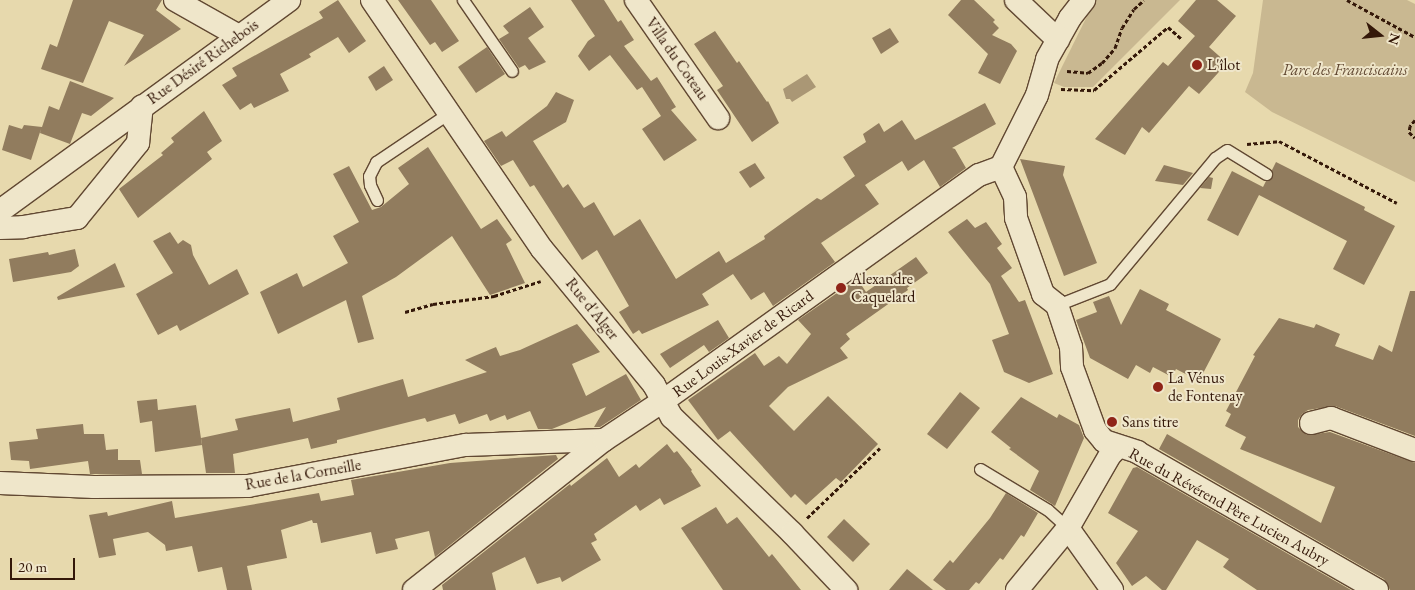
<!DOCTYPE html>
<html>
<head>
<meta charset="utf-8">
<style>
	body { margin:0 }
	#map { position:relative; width:1415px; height:590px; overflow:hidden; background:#e7d9ad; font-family:"EB Garamond",serif }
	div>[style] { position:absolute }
	.green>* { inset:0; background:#c9b891 }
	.water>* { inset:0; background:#aa9775 }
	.building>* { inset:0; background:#917c5e }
	.path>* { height:3px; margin-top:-1.5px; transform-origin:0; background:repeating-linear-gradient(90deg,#341809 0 4px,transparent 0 6.5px) }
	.roads { filter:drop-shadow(1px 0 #614832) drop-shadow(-1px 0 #614832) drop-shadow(0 1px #614832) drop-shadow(0 -1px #614832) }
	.lane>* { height:11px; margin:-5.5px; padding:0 5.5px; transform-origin:5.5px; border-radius:5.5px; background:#efe6ca }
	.street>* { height:22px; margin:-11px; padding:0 11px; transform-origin:11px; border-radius:11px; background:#efe6ca }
	.dots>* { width:14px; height:14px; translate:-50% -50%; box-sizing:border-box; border:2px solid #efe6ca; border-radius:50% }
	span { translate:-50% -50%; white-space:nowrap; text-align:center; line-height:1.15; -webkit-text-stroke:4px #efe6ca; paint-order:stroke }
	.street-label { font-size:16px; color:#341809 }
	.poi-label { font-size:16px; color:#341809 }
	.left { translate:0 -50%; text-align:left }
	.park-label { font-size:16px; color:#614832; font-style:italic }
	.north { position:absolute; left:1355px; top:10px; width:50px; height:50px; -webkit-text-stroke:4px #efe6ca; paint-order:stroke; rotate:106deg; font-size:14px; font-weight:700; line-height:20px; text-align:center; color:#341809 }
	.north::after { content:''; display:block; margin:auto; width:18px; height:22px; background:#341809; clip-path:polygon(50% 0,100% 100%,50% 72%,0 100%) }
	.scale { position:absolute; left:10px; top:558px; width:65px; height:22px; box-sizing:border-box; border:2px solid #341809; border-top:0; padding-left:6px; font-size:15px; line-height:18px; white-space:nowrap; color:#341809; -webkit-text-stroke:4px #efe6ca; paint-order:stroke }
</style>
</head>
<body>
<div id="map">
	<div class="green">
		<div style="clip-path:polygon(1095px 0,1180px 0,1093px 87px,1064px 87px,1054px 83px)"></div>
		<div style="clip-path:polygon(1263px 0,1407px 0,1415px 4px,1415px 182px,1272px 112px,1245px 92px,1253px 73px)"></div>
	</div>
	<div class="water">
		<div style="clip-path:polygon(807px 74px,816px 87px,792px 102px,790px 99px,786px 99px,783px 89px)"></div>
	</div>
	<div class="building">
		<div style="clip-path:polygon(73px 0,162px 0,156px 10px,181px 29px,124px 66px,144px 35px,109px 21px,83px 83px,41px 69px,50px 44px,57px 47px)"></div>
		<div style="clip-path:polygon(338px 0,366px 41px,349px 53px,338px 37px,309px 54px,311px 57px,280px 74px,289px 91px,254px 108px,251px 103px,240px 110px,222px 85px,237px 76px,232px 68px,323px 18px,319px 12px)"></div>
		<div style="clip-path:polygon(398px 0,431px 0,459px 41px,442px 52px,435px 42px,430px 45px)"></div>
		<div style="clip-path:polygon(571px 0,604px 0,618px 22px,621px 20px,634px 40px,624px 46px,651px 81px,657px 77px,676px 107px,671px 110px,697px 140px,664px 161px,642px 129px,661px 116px,642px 87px,637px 90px,610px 55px,589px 71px,578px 56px,588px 41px,595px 36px)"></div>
		<div style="clip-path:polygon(961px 0,974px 0,995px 20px,993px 22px,999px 28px,992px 35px,1011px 44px,1017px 51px,1000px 84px,978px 73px,988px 54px,948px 15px)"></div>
		<div style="clip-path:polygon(1196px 0,1217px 0,1236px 16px,1209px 47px,1227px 63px,1199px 94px,1189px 86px,1149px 133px,1142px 127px,1125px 155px,1095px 139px,1163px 62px,1168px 66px,1195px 36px,1178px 21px)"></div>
		<div style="clip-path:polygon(530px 7px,544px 27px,528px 38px,546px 62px,529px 70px,525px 65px,519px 68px,499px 39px,509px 33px,503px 26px)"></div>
		<div style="clip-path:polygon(890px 28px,899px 42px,881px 54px,872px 38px)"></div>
		<div style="clip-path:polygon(715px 31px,737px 63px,739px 61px,767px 102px,768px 101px,779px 123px,752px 142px,717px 90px,723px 86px,694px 44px)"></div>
		<div style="clip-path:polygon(487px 47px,505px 74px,476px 93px,458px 67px)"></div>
		<div style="clip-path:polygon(384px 66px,393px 80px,376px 91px,368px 77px)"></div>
		<div style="clip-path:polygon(70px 81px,114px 98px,91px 116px,82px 113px,70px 144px,40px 133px,41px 129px,31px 160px,2px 150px,9px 125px,22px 129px,24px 125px,42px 127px,49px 106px,59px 110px)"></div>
		<div style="clip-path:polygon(556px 92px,574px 100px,566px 122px,533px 141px,563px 188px,568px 184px,584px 208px,594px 202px,614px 236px,640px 219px,676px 279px,719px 251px,726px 263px,765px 239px,764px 236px,817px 198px,821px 200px,855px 176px,843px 157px,866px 142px,863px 134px,879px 123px,884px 132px,902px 120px,915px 140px,985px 103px,996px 124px,952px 148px,955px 149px,966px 168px,940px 187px,924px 160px,908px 171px,902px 161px,865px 185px,879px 204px,821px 243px,835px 262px,773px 306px,764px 292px,751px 300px,733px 274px,702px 294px,709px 305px,642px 334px,639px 330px,633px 334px,619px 312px,629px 306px,597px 250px,582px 260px,534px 185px,530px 187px,513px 160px,501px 166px,484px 141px,502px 131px,506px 137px,547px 106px)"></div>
		<div style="clip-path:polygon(204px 111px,222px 141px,207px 152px,212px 159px,138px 218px,119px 189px,163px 155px,161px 153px,174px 142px,171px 138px)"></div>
		<div style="clip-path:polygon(428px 147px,481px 229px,497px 219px,512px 240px,506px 244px,525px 283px,490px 295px,452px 236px,396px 277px,362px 296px,374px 339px,358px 343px,346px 300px,278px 334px,260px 292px,297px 273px,303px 287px,348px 263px,333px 236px,359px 222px,333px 174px,349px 166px,372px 210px,381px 207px,409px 184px,398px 168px)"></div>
		<div style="clip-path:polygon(1020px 159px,1065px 166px,1063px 175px,1097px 263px,1064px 276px)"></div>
		<div style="clip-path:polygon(1276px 162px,1365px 207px,1364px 210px,1395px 226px,1364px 285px,1333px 269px,1347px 241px,1259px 195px,1238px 236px,1207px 220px,1232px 171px,1263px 187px,1266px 181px,1273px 177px,1272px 170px)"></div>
		<div style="clip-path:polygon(755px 163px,765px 178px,750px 188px,739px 172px)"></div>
		<div style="clip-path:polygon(1164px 165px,1193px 173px,1183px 185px,1155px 181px)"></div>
		<div style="clip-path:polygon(1209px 177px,1213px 178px,1211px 189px,1200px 188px)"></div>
		<div style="clip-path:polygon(967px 219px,975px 228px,986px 222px,1002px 244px,997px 248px,1012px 268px,1001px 276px,1019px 302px,1025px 300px,1053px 374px,1029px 383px,1004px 372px,992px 340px,1009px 334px,990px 284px,948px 232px)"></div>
		<div style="clip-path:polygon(170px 232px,178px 244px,183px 240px,191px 245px,193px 255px,209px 285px,237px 269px,249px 294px,180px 331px,177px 325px,158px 335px,136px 294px,173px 273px,153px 241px)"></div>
		<div style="clip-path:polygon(75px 249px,79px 266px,71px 272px,13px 282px,9px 259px,48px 252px,49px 255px)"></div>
		<div style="clip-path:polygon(916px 257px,928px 273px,907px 288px,908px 290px,846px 334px,850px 339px,840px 348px,848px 358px,788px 387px,769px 406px,794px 431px,828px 396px,878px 444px,841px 482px,836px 478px,806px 505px,795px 494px,791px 498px,730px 431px,718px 440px,688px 400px,755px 353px,764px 366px,779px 356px,787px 364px,811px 334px,798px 320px,850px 284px,851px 285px,858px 280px,866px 292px)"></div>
		<div style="clip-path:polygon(115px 263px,125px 287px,58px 300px,57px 297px)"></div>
		<div style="clip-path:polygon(1140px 289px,1169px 304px,1166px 310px,1221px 339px,1199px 381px,1176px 369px,1172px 377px,1153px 367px,1150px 373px,1136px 365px,1128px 379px,1090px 358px,1076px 320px,1097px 312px,1093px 302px,1109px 296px,1121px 325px)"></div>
		<div style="clip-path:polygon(1410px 291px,1415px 291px,1415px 436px,1335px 406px,1308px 410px,1302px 414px,1298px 420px,1298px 427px,1307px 435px,1330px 432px,1415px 463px,1415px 590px,1390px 590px,1384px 579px,1159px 449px,1167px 434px,1321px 523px,1335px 487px,1240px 449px,1246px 437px,1225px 426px,1231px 414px,1226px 411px,1255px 356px,1253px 355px,1279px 318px,1314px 328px,1316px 324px,1340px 334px,1335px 346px,1373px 360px,1379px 345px,1392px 352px)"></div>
		<div style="clip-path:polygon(718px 320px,729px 338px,709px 352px,704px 345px,670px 368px,660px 354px)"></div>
		<div style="clip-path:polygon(577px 324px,600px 352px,572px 364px,586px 396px,626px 374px,641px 400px,600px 427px,594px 427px,606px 407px,552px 429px,538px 429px,530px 411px,507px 420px,505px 415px,490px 421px,487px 414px,459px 424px,455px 414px,427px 422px,425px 418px,337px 440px,337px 443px,311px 449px,308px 438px,233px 454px,235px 473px,206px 473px,201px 438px,238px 430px,235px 419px,290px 408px,293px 422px,340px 410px,337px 398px,403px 379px,408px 397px,487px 372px,465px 360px,496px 347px,500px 356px,520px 350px)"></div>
		<div style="clip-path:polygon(960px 392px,980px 408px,947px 449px,927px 434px)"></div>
		<div style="clip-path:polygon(1021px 397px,1057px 418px,1059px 414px,1079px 425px,1084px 438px,1055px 506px,1030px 490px,1039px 471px,1009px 449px,1011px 448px,991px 432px)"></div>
		<div style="clip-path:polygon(157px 399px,158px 410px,196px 405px,202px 445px,155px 452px,152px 421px,140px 423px,137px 401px)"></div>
		<div style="clip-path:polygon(83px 424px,84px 434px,104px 434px,106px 450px,118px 449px,118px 460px,140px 460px,142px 474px,90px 474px,88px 461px,30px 469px,29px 461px,11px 460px,9px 442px,38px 439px,36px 429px)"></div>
		<div style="clip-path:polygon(667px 444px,674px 453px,677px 451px,692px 470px,691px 471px,701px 486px,664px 505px,660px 498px,640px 511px,636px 505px,594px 534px,597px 540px,591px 543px,601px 560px,562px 582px,560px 577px,537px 584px,525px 557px,492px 573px,496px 590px,443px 590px,442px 585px,570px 484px,571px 486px,607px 458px,619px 477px,636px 464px,639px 468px)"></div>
		<div style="clip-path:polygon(556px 455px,558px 459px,435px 557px,429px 531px,395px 539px,398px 549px,376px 554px,371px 532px,321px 543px,317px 523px,313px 523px,312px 520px,281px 530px,287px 558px,247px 566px,252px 590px,227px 590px,222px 567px,198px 572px,192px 546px,166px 551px,165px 545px,148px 532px,113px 539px,116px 555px,99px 558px,89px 515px,107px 512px,108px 516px,172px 501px,175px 518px,319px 493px,321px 501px,354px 495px,351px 480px,450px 463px)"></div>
		<div style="clip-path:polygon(1137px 467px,1351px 590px,1257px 590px,1223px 567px,1229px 559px,1197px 540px,1166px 590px,1162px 590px,1146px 576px,1132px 586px,1116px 563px,1138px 531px,1108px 513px,1133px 468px)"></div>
		<div style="clip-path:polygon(1006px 493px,1038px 513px,1024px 537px,1021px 535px,1003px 560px,1000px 558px,979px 584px,976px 582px,969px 590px,946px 590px,933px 580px,950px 560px,953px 563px,990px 518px)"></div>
		<div style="clip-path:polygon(716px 507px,727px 524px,737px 517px,769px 557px,772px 554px,801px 590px,723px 590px,681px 528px)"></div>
		<div style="clip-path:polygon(844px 519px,870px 544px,853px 562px,827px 537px)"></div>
		<div style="clip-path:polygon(907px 569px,933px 590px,889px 590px)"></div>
	</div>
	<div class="path">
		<div style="left:1347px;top:0;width:77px;rotate:28.6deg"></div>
		<div style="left:1067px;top:71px;width:21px;rotate:5deg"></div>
		<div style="left:1088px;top:73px;width:17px;rotate:-36deg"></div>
		<div style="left:1102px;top:63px;width:20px;rotate:-49deg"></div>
		<div style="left:1115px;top:48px;width:21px;rotate:-71deg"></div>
		<div style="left:1122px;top:28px;width:22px;rotate:-58deg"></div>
		<div style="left:1134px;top:9px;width:13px;rotate:-42deg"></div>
		<div style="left:1061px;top:89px;width:33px;rotate:2deg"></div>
		<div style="left:1094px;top:90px;width:97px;rotate:-40.4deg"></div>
		<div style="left:1168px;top:27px;width:18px;rotate:41deg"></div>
		<div style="left:1415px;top:120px;width:8px;rotate:130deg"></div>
		<div style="left:1410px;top:126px;width:6px;rotate:99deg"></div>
		<div style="left:1409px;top:132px;width:8px;rotate:45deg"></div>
		<div style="left:1247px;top:144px;width:32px;rotate:-5deg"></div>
		<div style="left:1279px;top:141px;width:133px;rotate:27.7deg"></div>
		<div style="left:405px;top:312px;width:29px;rotate:-16deg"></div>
		<div style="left:433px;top:304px;width:62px;rotate:-7.5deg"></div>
		<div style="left:494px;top:296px;width:49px;rotate:-17.7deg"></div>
		<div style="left:807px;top:518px;width:101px;rotate:-43.8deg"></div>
	</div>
	<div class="roads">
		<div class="lane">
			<div style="left:463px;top:0;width:86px;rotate:55.4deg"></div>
			<div style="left:377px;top:200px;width:17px;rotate:-115deg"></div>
			<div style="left:370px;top:185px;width:9px;rotate:-96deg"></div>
			<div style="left:369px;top:176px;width:16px;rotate:-63deg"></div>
			<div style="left:376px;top:162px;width:88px;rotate:-33.9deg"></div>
			<div style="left:1057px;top:305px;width:57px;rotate:-21.6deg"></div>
			<div style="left:1110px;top:284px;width:164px;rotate:-50.2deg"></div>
			<div style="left:1215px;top:158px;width:14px;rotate:-34deg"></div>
			<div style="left:1227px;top:150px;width:46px;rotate:31.6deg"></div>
			<div style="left:980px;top:469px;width:79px;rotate:31.1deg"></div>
			<div style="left:1048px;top:510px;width:27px;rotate:42deg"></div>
		</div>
		<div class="street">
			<div style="left:175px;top:0;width:73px;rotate:29.4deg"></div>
			<div style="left:372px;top:0;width:301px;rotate:55.7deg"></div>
			<div style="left:542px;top:249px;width:176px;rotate:50.5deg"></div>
			<div style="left:654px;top:385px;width:37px;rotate:61deg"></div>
			<div style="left:672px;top:417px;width:167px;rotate:44deg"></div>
			<div style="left:792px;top:533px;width:79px;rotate:46.5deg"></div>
			<div style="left:636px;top:0;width:144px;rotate:55.2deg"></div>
			<div style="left:1016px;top:0;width:58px;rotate:43.6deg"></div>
			<div style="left:1001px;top:167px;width:33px;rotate:65deg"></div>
			<div style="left:1015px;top:197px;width:21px;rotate:87deg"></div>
			<div style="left:1016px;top:218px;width:81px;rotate:70.4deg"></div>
			<div style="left:1043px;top:294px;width:18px;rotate:38deg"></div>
			<div style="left:1057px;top:305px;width:44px;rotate:71.6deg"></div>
			<div style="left:1071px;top:347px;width:20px;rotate:87deg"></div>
			<div style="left:1072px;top:367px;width:67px;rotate:69.9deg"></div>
			<div style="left:1095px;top:430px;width:14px;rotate:51deg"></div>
			<div style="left:1104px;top:441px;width:35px;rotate:18deg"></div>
			<div style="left:1137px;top:452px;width:277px;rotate:29.9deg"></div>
			<div style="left:0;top:211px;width:358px;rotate:-36.1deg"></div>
			<div style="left:0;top:228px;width:23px;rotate:-2deg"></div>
			<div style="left:23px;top:227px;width:55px;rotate:-9.5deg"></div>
			<div style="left:77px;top:218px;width:97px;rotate:-50.9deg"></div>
			<div style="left:138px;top:143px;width:37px;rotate:-84deg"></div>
			<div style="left:1311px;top:423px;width:21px;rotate:-14deg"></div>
			<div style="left:1331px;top:418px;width:90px;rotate:20.9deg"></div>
			<div style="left:0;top:483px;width:94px;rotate:2.4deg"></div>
			<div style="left:94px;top:487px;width:154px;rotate:-0.4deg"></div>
			<div style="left:248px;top:486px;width:222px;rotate:-10.7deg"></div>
			<div style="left:466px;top:445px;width:138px;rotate:-2.1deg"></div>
			<div style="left:1068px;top:528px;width:76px;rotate:54.6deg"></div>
			<div style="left:414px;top:590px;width:242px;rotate:-38.3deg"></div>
			<div style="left:604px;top:440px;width:71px;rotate:-33.5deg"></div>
			<div style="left:663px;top:401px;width:388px;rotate:-35.6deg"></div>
			<div style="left:979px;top:175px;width:23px;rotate:-20deg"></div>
			<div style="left:1001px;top:167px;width:80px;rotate:-63.4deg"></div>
			<div style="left:1037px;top:95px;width:37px;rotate:-74deg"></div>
			<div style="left:1047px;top:59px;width:47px;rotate:-60.7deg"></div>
			<div style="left:1070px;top:18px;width:23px;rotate:-52deg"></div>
			<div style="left:1017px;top:590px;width:80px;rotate:-50.6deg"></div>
			<div style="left:1068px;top:528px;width:84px;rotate:-60.1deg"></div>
			<div style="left:1110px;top:455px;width:11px;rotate:-45deg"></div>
		</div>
	</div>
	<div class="dots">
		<div style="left:1197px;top:65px;background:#8f2418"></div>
		<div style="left:841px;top:288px;background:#8f2418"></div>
		<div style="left:1158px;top:387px;background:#8f2418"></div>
		<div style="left:1112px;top:422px;background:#8f2418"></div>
	</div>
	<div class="street-label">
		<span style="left:677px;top:59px;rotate:55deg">Villa du Coteau</span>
		<span style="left:203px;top:62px;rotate:-36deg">Rue Désiré Richebois</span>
		<span style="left:592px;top:309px;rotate:51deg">Rue d'Alger</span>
		<span style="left:743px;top:344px;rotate:-36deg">Rue Louis-Xavier de Ricard</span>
		<span style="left:303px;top:475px;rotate:-10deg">Rue de la Corneille</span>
		<span style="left:1229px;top:507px;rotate:29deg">Rue du Révérend Père Lucien Aubry</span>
	</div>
	<div class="poi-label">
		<span class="left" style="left:1207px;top:65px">L'îlot</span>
		<span class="left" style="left:851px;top:288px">Alexandre<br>Caquelard</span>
		<span class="left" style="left:1168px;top:387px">La Vénus<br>de Fontenay</span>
		<span class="left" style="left:1122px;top:422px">Sans titre</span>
	</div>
	<div class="park-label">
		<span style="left:1345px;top:70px">Parc des Franciscains</span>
	</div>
	<div class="north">N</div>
	<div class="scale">20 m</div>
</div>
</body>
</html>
